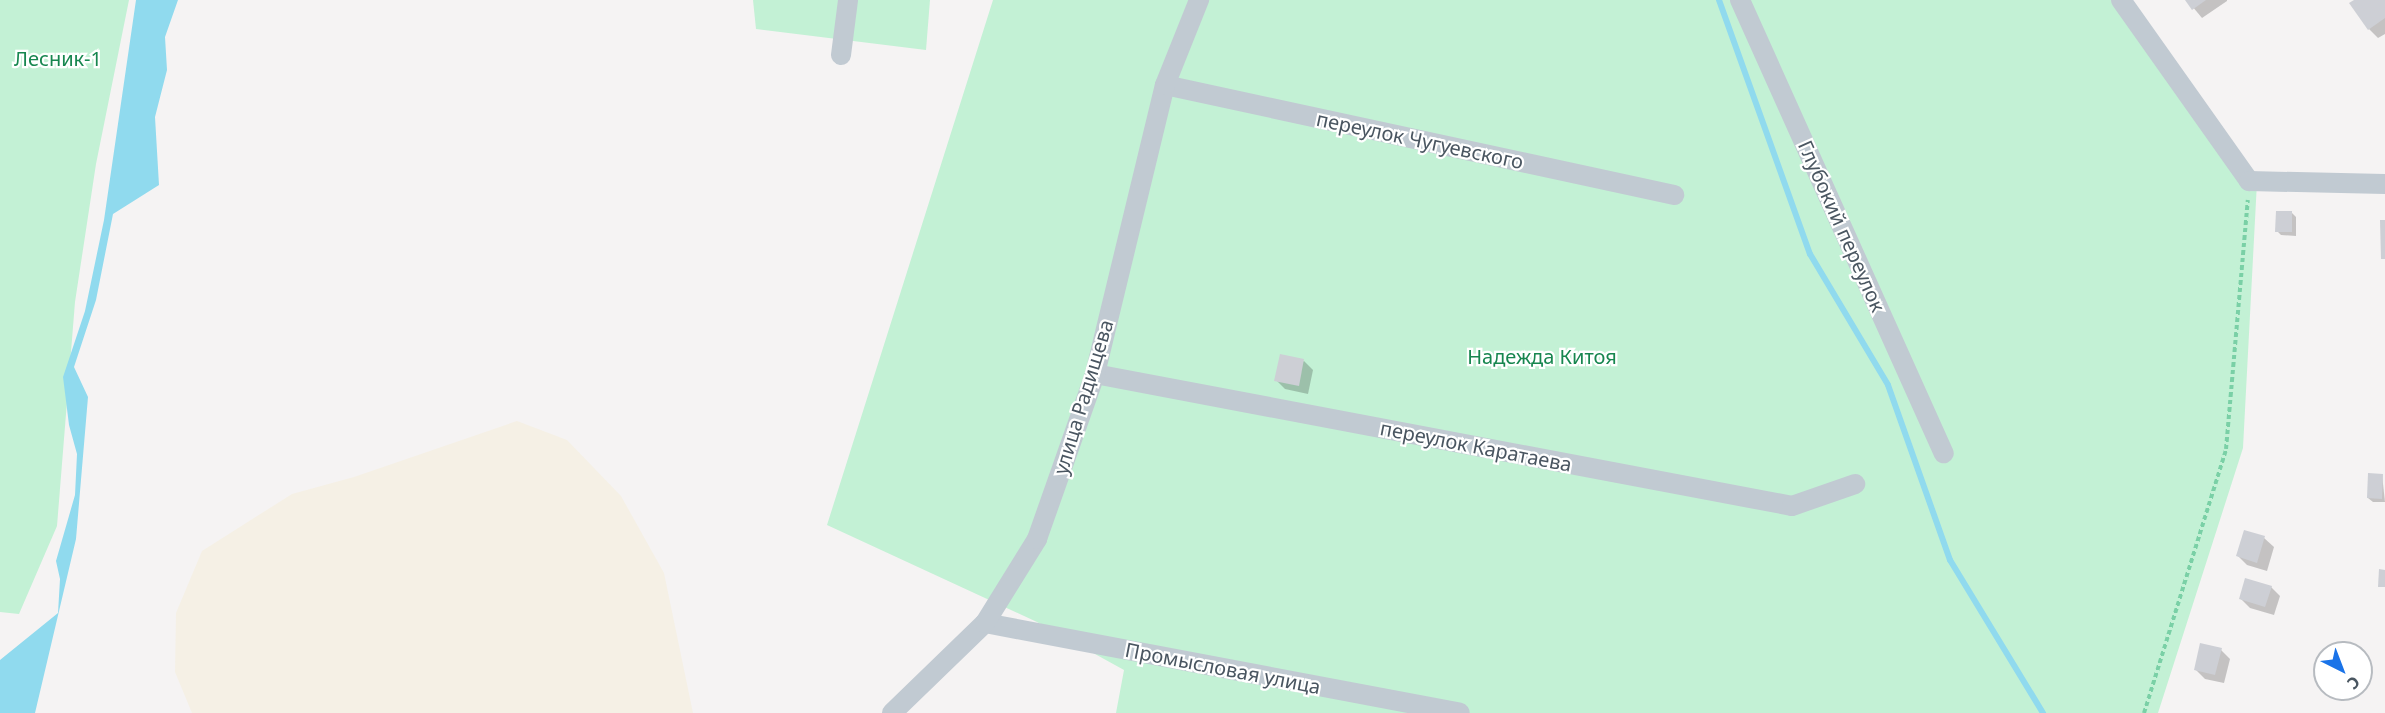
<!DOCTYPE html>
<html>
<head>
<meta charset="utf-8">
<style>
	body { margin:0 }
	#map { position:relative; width:2385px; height:713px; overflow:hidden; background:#f5f3f3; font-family:"Noto Sans",sans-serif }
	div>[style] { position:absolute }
	.green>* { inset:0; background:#c3f1d5 }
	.sand>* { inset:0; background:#f5f0e5 }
	.water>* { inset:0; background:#90daee }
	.shadow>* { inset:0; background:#0003 }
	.stream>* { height:6px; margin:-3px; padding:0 3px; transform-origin:3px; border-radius:3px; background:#90daee }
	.building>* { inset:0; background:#cdcfd5 }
	.path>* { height:4px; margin-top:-2px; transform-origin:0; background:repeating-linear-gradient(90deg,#7ad0a6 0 4.5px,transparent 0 7.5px) }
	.minor>* { height:20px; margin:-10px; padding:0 10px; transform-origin:10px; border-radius:10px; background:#c1cad2 }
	span { translate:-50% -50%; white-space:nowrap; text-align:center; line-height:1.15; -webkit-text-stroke:4.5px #fff; paint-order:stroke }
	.park-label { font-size:20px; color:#17864f }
	.street-label { font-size:20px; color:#4a5661 }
	.north { position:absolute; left:2313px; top:641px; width:60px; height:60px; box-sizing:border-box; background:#fff; border:2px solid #b7bbc0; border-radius:50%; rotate:138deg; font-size:16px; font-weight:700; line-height:24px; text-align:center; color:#4a5661 }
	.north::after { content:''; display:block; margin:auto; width:21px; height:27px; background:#1a73e8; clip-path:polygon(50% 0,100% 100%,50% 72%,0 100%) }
</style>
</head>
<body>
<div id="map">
	<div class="green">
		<div style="clip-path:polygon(0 0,129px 0,96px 164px,75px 302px,57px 526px,19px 614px,0 612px)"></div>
		<div style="clip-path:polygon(753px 0,930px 0,926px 50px,756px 29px)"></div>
		<div style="clip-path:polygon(993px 0,2123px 0,2257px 182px,2243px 448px,2158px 713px,1116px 713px,1124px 670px,1037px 622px,827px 525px)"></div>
	</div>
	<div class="sand">
		<div style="clip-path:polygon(517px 421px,567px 440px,621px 496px,664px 573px,693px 713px,192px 713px,175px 672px,176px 613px,202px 551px,292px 494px,354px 477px)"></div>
	</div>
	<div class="water">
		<div style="clip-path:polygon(136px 0,178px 0,165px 37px,167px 70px,155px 117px,159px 185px,113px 214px,96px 300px,74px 367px,88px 397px,76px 539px,35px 713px,0 713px,0 660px,58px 613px,60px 579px,56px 561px,75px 495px,77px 454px,69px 425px,63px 377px,85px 311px,104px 220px)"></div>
	</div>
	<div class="shadow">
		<div style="clip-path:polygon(2187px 0,2227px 0,2227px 1px,2202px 18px)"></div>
		<div style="clip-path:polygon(2356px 0,2385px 0,2385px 34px,2378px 38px,2369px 29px)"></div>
		<div style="clip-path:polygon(2292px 213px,2296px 217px,2296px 236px,2281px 235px,2277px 231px)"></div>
		<div style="clip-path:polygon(1304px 361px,1313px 370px,1308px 394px,1285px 389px,1276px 380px)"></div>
		<div style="clip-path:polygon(2382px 475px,2385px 502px,2373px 502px,2368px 498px)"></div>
		<div style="clip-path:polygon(2245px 532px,2264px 538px,2274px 547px,2267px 571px,2247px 565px,2238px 556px)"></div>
		<div style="clip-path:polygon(2271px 587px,2280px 596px,2274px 615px,2250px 608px,2241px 599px)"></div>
		<div style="clip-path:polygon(2221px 650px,2230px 659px,2224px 683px,2205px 679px,2196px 670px)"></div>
	</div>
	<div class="stream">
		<div style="left:1719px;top:0;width:270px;rotate:70.3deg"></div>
		<div style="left:1810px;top:254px;width:152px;rotate:59.2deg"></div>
		<div style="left:1888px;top:385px;width:186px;rotate:70.5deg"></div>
		<div style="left:1950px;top:560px;width:179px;rotate:58.7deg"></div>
	</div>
	<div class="building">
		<div style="clip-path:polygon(2185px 0,2206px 0,2192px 10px)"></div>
		<div style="clip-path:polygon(2354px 0,2385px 0,2385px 18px,2368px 30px,2349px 3px)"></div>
		<div style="clip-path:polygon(2276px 211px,2292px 211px,2292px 232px,2275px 232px)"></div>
		<div style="clip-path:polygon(2380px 220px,2385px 220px,2385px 259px,2381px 259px)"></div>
		<div style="clip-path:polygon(1280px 354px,1304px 359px,1299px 386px,1274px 381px)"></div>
		<div style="clip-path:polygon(2368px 473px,2383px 474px,2382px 499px,2367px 498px)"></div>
		<div style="clip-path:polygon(2244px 530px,2265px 536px,2257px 563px,2236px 556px)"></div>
		<div style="clip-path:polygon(2379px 569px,2385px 570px,2385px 587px,2378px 587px)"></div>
		<div style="clip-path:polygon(2245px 578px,2272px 586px,2265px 607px,2239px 599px)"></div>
		<div style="clip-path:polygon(2200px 643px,2222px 648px,2215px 675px,2194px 670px)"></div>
	</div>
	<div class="path">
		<div style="left:2144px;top:713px;width:276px;rotate:-72.7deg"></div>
		<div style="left:2226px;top:449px;width:250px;rotate:-85deg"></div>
	</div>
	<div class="minor">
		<div style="left:1740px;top:0;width:497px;rotate:65.8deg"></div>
		<div style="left:2121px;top:0;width:222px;rotate:54.7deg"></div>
		<div style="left:2249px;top:181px;width:136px;rotate:1.3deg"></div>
		<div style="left:841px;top:55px;width:55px;rotate:-82.7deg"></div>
		<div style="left:1165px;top:85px;width:521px;rotate:12.19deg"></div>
		<div style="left:1095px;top:374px;width:709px;rotate:10.72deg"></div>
		<div style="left:1792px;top:506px;width:67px;rotate:-19.2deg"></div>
		<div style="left:985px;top:623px;width:483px;rotate:10.7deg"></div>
		<div style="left:892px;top:713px;width:129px;rotate:-44.1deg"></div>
		<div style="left:985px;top:623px;width:99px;rotate:-58.2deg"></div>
		<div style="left:1037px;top:539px;width:175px;rotate:-70.6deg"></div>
		<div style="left:1095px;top:374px;width:297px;rotate:-76.4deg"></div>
		<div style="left:1165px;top:85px;width:92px;rotate:-68.2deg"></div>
	</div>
	<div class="park-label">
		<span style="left:58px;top:58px">Лесник-1</span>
		<span style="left:1542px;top:356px">Надежда Китоя</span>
	</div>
	<div class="street-label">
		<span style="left:1420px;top:140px;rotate:12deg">переулок Чугуевского</span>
		<span style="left:1842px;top:226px;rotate:66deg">Глубокий переулок</span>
		<span style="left:1083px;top:397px;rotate:-73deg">улица Радищева</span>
		<span style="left:1476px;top:446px;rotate:11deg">переулок Каратаева</span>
		<span style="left:1223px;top:668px;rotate:11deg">Промысловая улица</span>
	</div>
	<div class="north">С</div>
</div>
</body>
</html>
